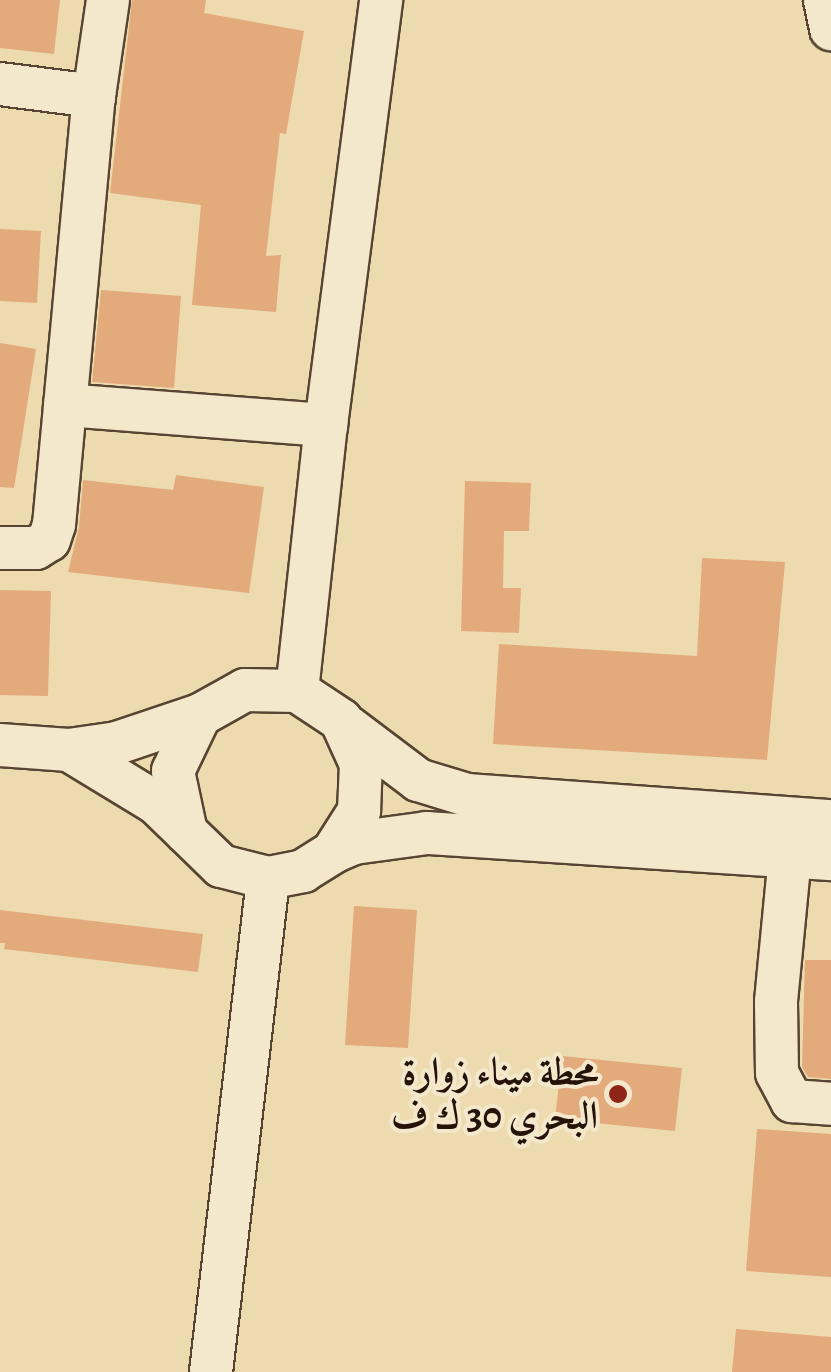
<!DOCTYPE html>
<html>
<head>
<meta charset="utf-8">
<style>
	body { margin:0 }
	#map { position:relative; width:831px; height:1372px; overflow:hidden; background:#eddbaf; font-family:Alegreya,Amiri,serif }
	div>[style] { position:absolute }
	.building>* { inset:0; background:#e3aa7c }
	.roads { filter:drop-shadow(2px 0 #574432) drop-shadow(-2px 0 #574432) drop-shadow(0 2px #574432) drop-shadow(0 -2px #574432) }
	.minor>* { height:42px; margin:-21px; padding:0 21px; transform-origin:21px; border-radius:21px; background:#f3e8cb }
	.dots>* { width:28px; height:28px; translate:-50% -50%; box-sizing:border-box; border:5px solid #f3e8cb; border-radius:50% }
	span { translate:-50% -50%; white-space:nowrap; text-align:center; line-height:1.15; -webkit-text-stroke:8px #f3e8cb; paint-order:stroke }
	.poi-label { font-size:38px; color:#251209; font-weight:700 }
	.right { translate:-100% -50%; text-align:right }
</style>
</head>
<body>
<div id="map">
	<div class="building">
		<div style="clip-path:polygon(0 0,60px 0,54px 54px,0 48px)"></div>
		<div style="clip-path:polygon(132px 0,206px 0,204px 13px,304px 31px,286px 134px,280px 133px,266px 256px,281px 255px,276px 312px,192px 305px,201px 205px,110px 193px)"></div>
		<div style="clip-path:polygon(0 229px,41px 231px,37px 303px,0 301px)"></div>
		<div style="clip-path:polygon(101px 290px,181px 296px,174px 388px,92px 382px)"></div>
		<div style="clip-path:polygon(0 343px,36px 349px,14px 488px,0 487px)"></div>
		<div style="clip-path:polygon(176px 475px,264px 487px,249px 593px,68px 572px,79px 527px,83px 480px,173px 490px)"></div>
		<div style="clip-path:polygon(465px 481px,531px 483px,529px 531px,504px 531px,503px 588px,521px 588px,519px 633px,461px 631px)"></div>
		<div style="clip-path:polygon(702px 558px,785px 562px,767px 760px,493px 744px,499px 644px,697px 656px)"></div>
		<div style="clip-path:polygon(0 590px,51px 591px,48px 696px,0 695px)"></div>
		<div style="clip-path:polygon(354px 906px,417px 910px,408px 1048px,345px 1045px)"></div>
		<div style="clip-path:polygon(0 910px,203px 934px,198px 972px,4px 949px,5px 943px,0 943px)"></div>
		<div style="clip-path:polygon(805px 960px,831px 960px,831px 1079px,808px 1077px,802px 1067px)"></div>
		<div style="clip-path:polygon(562px 1056px,682px 1068px,675px 1131px,555px 1119px)"></div>
		<div style="clip-path:polygon(757px 1129px,831px 1134px,831px 1277px,746px 1271px)"></div>
		<div style="clip-path:polygon(736px 1329px,831px 1337px,831px 1372px,732px 1372px)"></div>
	</div>
	<div class="roads">
		<div class="minor">
			<div style="left:825px;top:0;width:30px;rotate:78deg"></div>
			<div style="left:0;top:84px;width:95px;rotate:7.3deg"></div>
			<div style="left:65px;top:405px;width:262px;rotate:4.4deg"></div>
			<div style="left:0;top:548px;width:36px"></div>
			<div style="left:36px;top:548px;width:15px;rotate:-32deg"></div>
			<div style="left:49px;top:540px;width:16px;rotate:-72deg"></div>
			<div style="left:54px;top:525px;width:431px;rotate:-84.7deg"></div>
			<div style="left:94px;top:96px;width:97px;rotate:-81.7deg"></div>
			<div style="left:297px;top:691px;width:268px;rotate:-83.8deg"></div>
			<div style="left:326px;top:425px;width:429px;rotate:-82.6deg"></div>
			<div style="left:348px;top:727px;width:88px;rotate:37.1deg"></div>
			<div style="left:418px;top:780px;width:51px;rotate:17deg"></div>
			<div style="left:467px;top:795px;width:365px;rotate:4.1deg"></div>
			<div style="left:0;top:745px;width:69px;rotate:4.1deg"></div>
			<div style="left:69px;top:750px;width:49px;rotate:-8.3deg"></div>
			<div style="left:117px;top:743px;width:88px;rotate:-18.6deg"></div>
			<div style="left:69px;top:750px;width:102px;rotate:31.3deg"></div>
			<div style="left:156px;top:803px;width:42px;rotate:44deg"></div>
			<div style="left:186px;top:832px;width:49px;rotate:44.2deg"></div>
			<div style="left:221px;top:866px;width:49px;rotate:14.3deg"></div>
			<div style="left:268px;top:878px;width:36px;rotate:-11deg"></div>
			<div style="left:303px;top:871px;width:36px;rotate:-32deg"></div>
			<div style="left:333px;top:852px;width:49px;rotate:-57.6deg"></div>
			<div style="left:359px;top:811px;width:47px;rotate:-87.6deg"></div>
			<div style="left:361px;top:764px;width:48px;rotate:-114.4deg"></div>
			<div style="left:341px;top:720px;width:53px;rotate:-146.6deg"></div>
			<div style="left:297px;top:691px;width:52px;rotate:-178.9deg"></div>
			<div style="left:245px;top:690px;width:51px;rotate:150.9deg"></div>
			<div style="left:200px;top:715px;width:62px;rotate:115.7deg"></div>
			<div style="left:173px;top:771px;width:62px;rotate:78deg"></div>
			<div style="left:333px;top:852px;width:23px;rotate:-23deg"></div>
			<div style="left:354px;top:843px;width:74px;rotate:-7.8deg"></div>
			<div style="left:427px;top:833px;width:405px;rotate:3.7deg"></div>
			<div style="left:790px;top:856px;width:147px;rotate:95.5deg"></div>
			<div style="left:776px;top:1002px;width:71px;rotate:89.2deg"></div>
			<div style="left:777px;top:1073px;width:32px;rotate:62deg"></div>
			<div style="left:792px;top:1101px;width:39px;rotate:4deg"></div>
			<div style="left:211px;top:1372px;width:497px;rotate:-83.4deg"></div>
		</div>
	</div>
	<div class="dots">
		<div style="left:618px;top:1094px;background:#8f2418"></div>
	</div>
	<div class="poi-label">
		<span class="right" style="left:598px;top:1094px">محطة ميناء زوارة<br>البحري 30 ك ف</span>
	</div>
</div>
</body>
</html>
